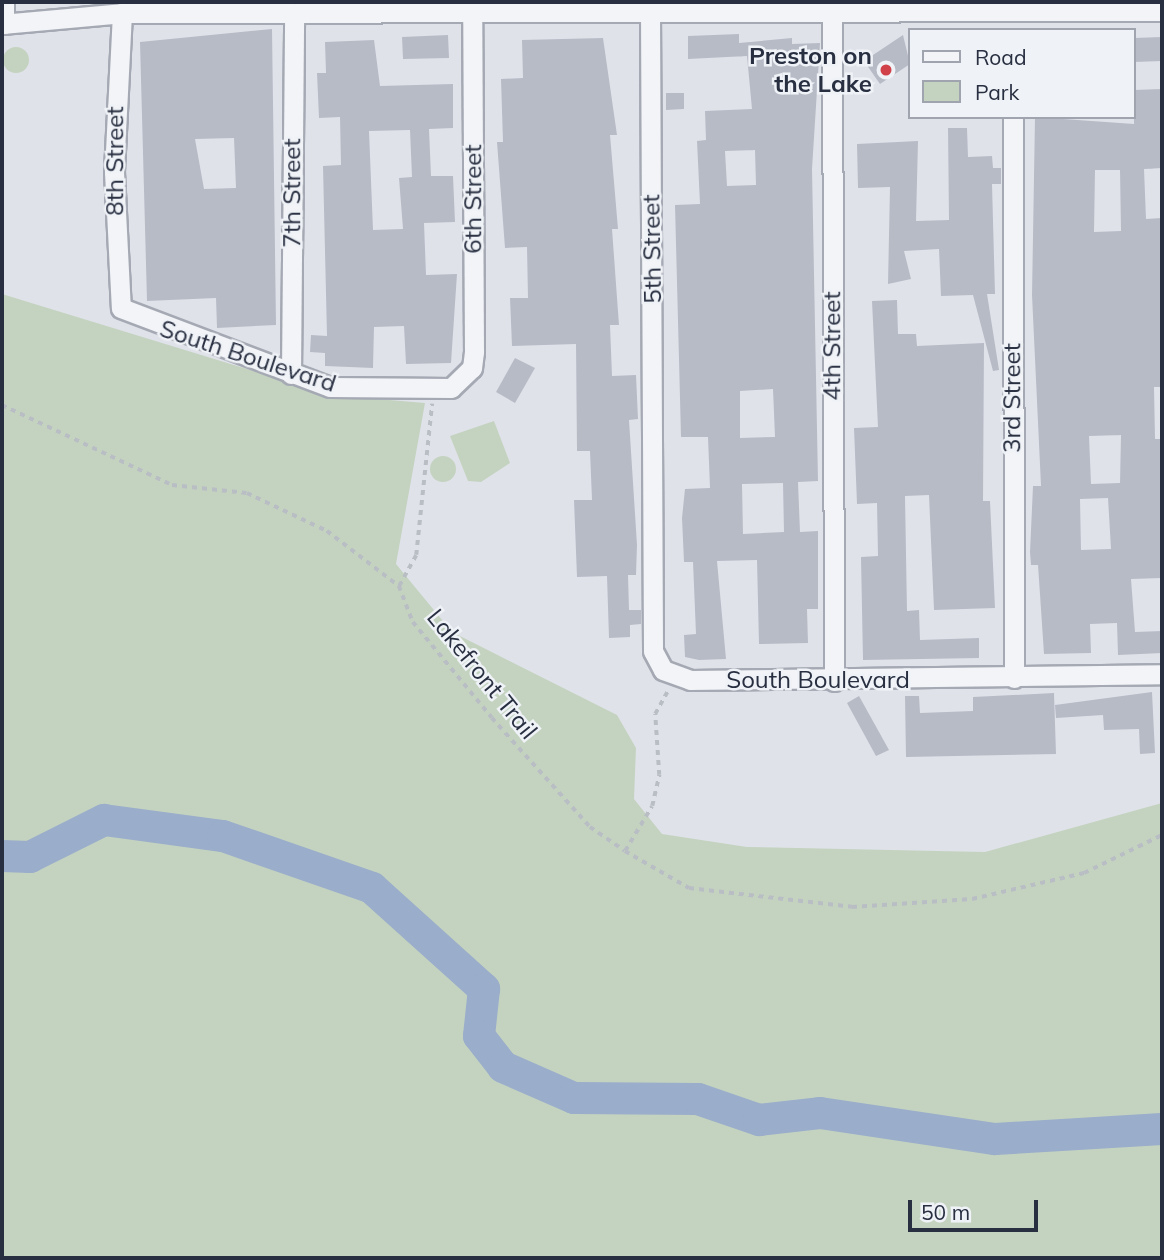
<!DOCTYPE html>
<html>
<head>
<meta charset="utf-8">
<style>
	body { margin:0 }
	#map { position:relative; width:1164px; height:1260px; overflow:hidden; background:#e0e2e9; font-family:Mulish,sans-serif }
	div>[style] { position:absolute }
	.green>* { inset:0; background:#c4d3c0 }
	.round { border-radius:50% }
	.river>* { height:32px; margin:-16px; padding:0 16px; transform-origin:16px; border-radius:16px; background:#9aadca }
	.building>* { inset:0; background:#b7bbc6 }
	.path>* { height:3.5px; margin-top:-1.75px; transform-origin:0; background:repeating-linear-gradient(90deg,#b9bdc4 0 5px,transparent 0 10px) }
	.roads { filter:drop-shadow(2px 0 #a5a9b3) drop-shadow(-2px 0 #a5a9b3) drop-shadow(0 2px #a5a9b3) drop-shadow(0 -2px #a5a9b3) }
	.minor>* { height:19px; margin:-9.5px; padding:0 9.5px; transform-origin:9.5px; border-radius:9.5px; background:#f2f4f7 }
	.dots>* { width:19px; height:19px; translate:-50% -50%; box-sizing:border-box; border:4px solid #eff2f6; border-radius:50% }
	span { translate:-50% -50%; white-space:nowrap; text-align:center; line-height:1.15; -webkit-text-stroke:5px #eff2f6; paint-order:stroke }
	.poi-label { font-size:24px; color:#282f41; font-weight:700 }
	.right { translate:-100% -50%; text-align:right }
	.street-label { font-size:24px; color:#282f41 }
	.frame { position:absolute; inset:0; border:4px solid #282f41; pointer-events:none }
	.legend { position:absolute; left:908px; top:28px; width:228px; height:91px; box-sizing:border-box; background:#eff2f6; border:2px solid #9fa4ae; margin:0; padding:9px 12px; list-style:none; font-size:21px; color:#282f41 }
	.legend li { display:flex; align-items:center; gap:14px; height:35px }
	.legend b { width:35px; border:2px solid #9fa4ae }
	.scale { position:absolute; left:908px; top:1200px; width:130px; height:32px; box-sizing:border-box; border:4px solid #282f41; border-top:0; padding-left:9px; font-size:21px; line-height:24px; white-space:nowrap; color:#282f41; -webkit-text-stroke:5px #eff2f6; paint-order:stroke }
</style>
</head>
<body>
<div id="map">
	<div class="green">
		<div class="round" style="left:3px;top:47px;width:26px;height:26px"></div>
		<div style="clip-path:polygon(2px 294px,280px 379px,354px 397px,425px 403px,396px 564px,452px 632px,617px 715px,636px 748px,634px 799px,662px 834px,747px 847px,985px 852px,1162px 803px,1162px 1258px,2px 1258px)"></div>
		<div style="clip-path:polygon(494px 421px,510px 463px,481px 482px,468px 481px,450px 436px)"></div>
		<div class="round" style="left:430px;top:456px;width:26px;height:26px"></div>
	</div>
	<div class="river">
		<div style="left:2px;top:856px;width:28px;rotate:2deg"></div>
		<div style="left:30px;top:857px;width:83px;rotate:-26.6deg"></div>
		<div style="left:104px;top:820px;width:120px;rotate:7.7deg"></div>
		<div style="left:223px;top:836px;width:158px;rotate:19.2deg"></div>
		<div style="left:372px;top:888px;width:151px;rotate:42deg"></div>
		<div style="left:484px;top:989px;width:47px;rotate:96.1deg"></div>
		<div style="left:479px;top:1036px;width:39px;rotate:52deg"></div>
		<div style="left:503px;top:1067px;width:77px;rotate:23.6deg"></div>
		<div style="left:574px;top:1098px;width:124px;rotate:0.5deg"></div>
		<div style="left:698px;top:1099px;width:65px;rotate:19deg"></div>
		<div style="left:759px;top:1120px;width:61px;rotate:-6.5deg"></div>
		<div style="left:820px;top:1113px;width:177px;rotate:8.5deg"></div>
		<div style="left:995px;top:1139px;width:167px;rotate:-3.4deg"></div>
	</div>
	<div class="building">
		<div style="clip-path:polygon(evenodd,272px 29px,276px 325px,217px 328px,216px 298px,147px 301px,140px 42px,272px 29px,234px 138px,236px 188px,204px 189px,195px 139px,234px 138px)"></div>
		<div style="clip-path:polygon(evenodd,739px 34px,739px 43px,792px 38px,792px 44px,820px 43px,812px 169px,818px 481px,798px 482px,800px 532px,818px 531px,818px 609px,807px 609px,808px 643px,759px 644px,757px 560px,717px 561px,726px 659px,699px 660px,685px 657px,684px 635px,696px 634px,693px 562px,684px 562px,682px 518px,685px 489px,710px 488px,708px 437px,681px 437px,675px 205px,700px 204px,697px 141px,706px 140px,705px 111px,752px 109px,747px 56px,688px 59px,688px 36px,739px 34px,755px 150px,756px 185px,727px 186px,725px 151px,755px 150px,739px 34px,773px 389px,775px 437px,740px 438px,740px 391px,773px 389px,739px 34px,783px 483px,784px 532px,743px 534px,742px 484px,783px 483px)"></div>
		<div style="clip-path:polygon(448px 35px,449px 58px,403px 59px,402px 37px)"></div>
		<div style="clip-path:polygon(903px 35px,910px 64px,880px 84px,864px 61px)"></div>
		<div style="clip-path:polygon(1162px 37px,1162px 61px,1134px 62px,1134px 38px)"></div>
		<div style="clip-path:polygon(603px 38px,617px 135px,610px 135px,618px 229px,612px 229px,619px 325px,610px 325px,612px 376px,636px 375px,638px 419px,629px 420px,637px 545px,636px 575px,628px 575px,629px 610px,641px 610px,641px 624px,630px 625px,630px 637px,609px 638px,607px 576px,577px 577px,574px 500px,592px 500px,590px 451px,577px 451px,576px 344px,512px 346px,510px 298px,528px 298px,527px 247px,505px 248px,497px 142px,503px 142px,501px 79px,523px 78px,522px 40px)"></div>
		<div style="clip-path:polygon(evenodd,374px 40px,380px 86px,453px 84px,453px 128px,429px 129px,431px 176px,453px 176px,455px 222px,424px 223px,426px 275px,457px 274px,451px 363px,406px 364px,404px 326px,374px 327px,373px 368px,325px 366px,325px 353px,310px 352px,311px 335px,327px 336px,323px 166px,341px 165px,340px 117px,319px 118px,317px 73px,326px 73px,325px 42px,374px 40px,410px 130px,412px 177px,399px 178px,403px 229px,373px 230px,369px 131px,410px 130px)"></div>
		<div style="clip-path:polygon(evenodd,1162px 89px,1162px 168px,1144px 169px,1146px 219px,1162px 218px,1162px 387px,1154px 387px,1155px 439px,1162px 439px,1162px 578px,1131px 579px,1135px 632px,1162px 631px,1162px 653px,1118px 655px,1117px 623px,1090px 624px,1091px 653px,1044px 654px,1038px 565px,1031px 565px,1030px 552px,1033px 486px,1041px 486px,1032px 295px,1035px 117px,1134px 124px,1134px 90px,1162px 89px,1095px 170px,1120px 170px,1121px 231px,1094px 232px,1095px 170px,1162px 89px,1121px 435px,1120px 483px,1091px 484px,1089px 436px,1121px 435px,1162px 89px,1108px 498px,1111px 549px,1081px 550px,1080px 499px,1108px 498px)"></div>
		<div style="clip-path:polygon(666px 93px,684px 93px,684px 109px,666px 110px)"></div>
		<div style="clip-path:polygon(948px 128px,967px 128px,968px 157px,992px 156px,993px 168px,1001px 168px,1001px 184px,992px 184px,995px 294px,987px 294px,999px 370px,993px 371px,973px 295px,941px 296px,939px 249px,904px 251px,911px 279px,888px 284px,890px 187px,858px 188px,857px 144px,918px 141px,916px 221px,949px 220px)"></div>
		<div style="clip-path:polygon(897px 300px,898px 334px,916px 334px,917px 346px,984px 343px,983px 501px,990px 501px,995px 608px,934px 610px,929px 495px,905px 496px,907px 611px,919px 610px,920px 640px,979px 638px,979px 658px,863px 660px,861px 557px,878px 556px,877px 503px,857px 504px,854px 428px,878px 427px,872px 301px)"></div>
		<div style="clip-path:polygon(515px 358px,535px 368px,515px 403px,496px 392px)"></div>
		<div style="clip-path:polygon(1152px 692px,1155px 753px,1140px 754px,1139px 729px,1104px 730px,1103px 715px,1056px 718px,1055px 705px)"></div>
		<div style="clip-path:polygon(1054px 693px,1056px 754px,906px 757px,905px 696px,919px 696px,920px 713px,973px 711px,973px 697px)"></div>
		<div style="clip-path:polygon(859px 696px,889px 750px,876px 756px,847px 703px)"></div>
	</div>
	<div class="path">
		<div style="left:2px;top:405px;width:188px;rotate:25.2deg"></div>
		<div style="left:172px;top:485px;width:75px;rotate:6.1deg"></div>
		<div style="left:247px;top:493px;width:89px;rotate:25.4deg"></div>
		<div style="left:327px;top:531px;width:91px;rotate:37.4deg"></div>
		<div style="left:399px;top:586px;width:39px;rotate:69deg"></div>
		<div style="left:413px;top:622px;width:124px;rotate:50.5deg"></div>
		<div style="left:492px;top:718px;width:147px;rotate:48deg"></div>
		<div style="left:590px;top:827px;width:42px;rotate:34.4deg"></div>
		<div style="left:625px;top:851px;width:52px;rotate:-59deg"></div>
		<div style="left:652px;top:806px;width:32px;rotate:-77deg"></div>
		<div style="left:659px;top:775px;width:61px;rotate:-93.8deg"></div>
		<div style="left:655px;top:714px;width:29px;rotate:-61deg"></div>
		<div style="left:399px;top:586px;width:35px;rotate:-61deg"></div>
		<div style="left:416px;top:555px;width:152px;rotate:-84deg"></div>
		<div style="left:625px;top:851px;width:74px;rotate:30deg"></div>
		<div style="left:689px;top:888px;width:164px;rotate:6.6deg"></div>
		<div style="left:852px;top:907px;width:120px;rotate:-3.8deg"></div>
		<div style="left:972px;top:899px;width:115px;rotate:-13.1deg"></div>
		<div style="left:1084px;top:873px;width:87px;rotate:-26deg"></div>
	</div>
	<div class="roads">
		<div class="minor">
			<div style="left:4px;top:2px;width:22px;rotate:90deg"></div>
			<div style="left:832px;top:2px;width:679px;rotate:89.83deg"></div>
			<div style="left:650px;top:12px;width:639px;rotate:89.73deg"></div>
			<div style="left:653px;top:651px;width:21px;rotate:62deg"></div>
			<div style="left:663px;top:670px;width:29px;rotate:20deg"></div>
			<div style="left:690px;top:680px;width:472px;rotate:-0.7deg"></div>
			<div style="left:122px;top:13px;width:159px;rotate:92.9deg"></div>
			<div style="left:114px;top:172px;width:136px;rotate:87.1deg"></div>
			<div style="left:121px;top:308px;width:223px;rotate:20.7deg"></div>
			<div style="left:330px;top:387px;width:121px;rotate:0.5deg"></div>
			<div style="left:451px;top:388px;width:29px;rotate:-44deg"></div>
			<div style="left:472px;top:368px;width:16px;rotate:-83deg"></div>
			<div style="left:474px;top:352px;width:340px;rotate:-90.3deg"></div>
			<div style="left:2px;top:24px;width:121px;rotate:-5.2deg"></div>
			<div style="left:122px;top:13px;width:1040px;rotate:-0.11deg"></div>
			<div style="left:1013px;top:117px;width:561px;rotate:89.9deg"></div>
			<div style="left:291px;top:374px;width:361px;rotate:-89.5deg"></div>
		</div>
	</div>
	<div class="dots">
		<div style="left:886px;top:70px;background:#d1414a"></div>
	</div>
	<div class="poi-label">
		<span class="right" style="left:872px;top:70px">Preston on<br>the Lake</span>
	</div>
	<div class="street-label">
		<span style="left:115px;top:161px;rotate:-90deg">8th Street</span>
		<span style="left:292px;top:193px;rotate:-90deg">7th Street</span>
		<span style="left:473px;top:199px;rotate:-90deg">6th Street</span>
		<span style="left:652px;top:249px;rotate:-91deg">5th Street</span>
		<span style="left:832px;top:346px;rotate:-90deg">4th Street</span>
		<span style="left:248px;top:356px;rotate:18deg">South Boulevard</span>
		<span style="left:1012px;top:398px;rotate:-90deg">3rd Street</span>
		<span style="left:482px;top:674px;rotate:51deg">Lakefront Trail</span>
		<span style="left:818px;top:680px">South Boulevard</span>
	</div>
	<div class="frame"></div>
	<ul class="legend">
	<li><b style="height:9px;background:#f2f4f7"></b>Road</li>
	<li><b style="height:19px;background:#c4d3c0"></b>Park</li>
	</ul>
	<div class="scale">50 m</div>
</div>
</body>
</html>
